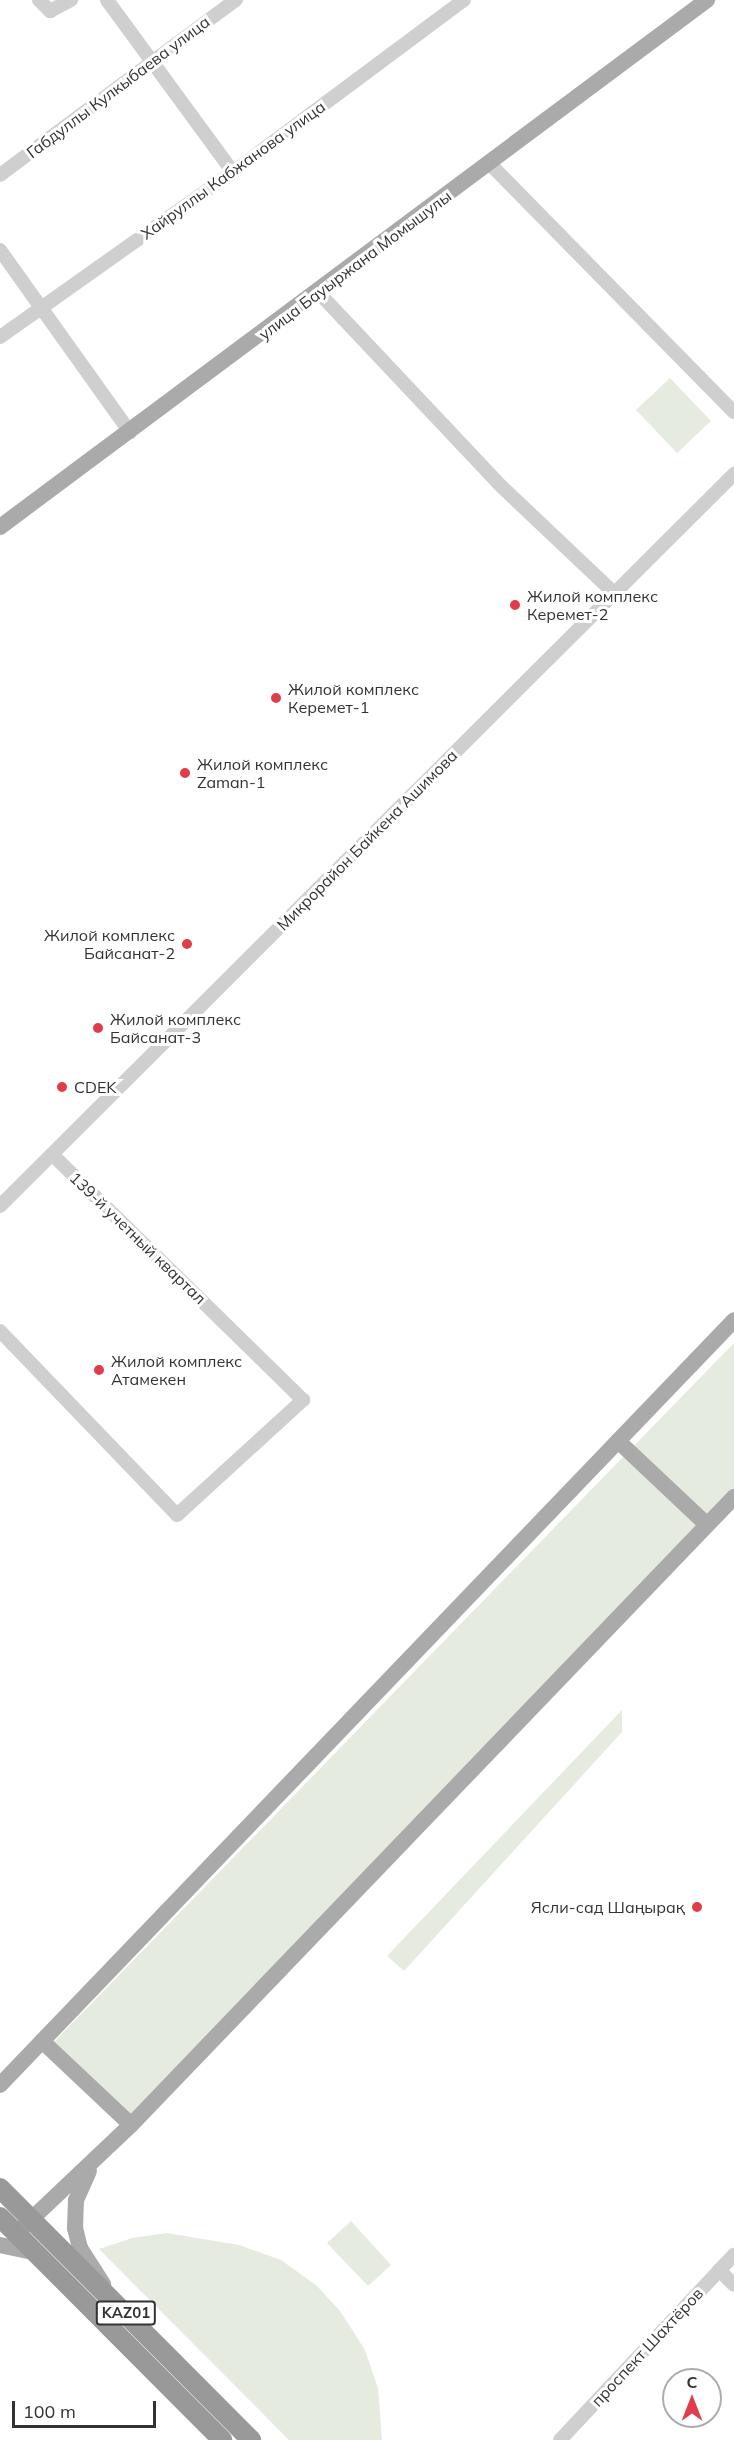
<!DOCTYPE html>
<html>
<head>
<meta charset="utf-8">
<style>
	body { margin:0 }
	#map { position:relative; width:734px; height:2440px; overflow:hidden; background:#fff; font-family:Mulish,sans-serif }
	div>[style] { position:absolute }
	.green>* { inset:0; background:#e5ebde }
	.minor>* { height:14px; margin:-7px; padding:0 7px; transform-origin:7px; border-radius:7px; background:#cfcfcf }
	.major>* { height:16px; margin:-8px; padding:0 8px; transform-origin:8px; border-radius:8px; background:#aaa }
	.highway>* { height:20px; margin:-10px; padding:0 10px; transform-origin:10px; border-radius:10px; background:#999 }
	.dots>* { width:16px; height:16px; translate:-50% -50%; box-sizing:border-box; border:3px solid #fff; border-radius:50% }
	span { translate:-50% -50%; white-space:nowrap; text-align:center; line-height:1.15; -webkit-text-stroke:6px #fff; paint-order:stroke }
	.shield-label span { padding:2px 4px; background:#fff; border:2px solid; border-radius:4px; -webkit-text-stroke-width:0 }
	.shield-label { font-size:15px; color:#323232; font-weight:700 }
	.street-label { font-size:16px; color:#323232 }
	.poi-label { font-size:16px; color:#323232 }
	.left { translate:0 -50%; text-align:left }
	.right { translate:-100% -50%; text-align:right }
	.north { position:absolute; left:662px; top:2368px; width:60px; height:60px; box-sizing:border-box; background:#fff; border:2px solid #adadad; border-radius:50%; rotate:0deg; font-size:16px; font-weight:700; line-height:24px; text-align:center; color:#323232 }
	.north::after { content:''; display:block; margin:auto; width:21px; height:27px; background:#df3d4b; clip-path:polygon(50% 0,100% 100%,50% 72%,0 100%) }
	.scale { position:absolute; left:12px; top:2401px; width:144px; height:27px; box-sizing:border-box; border:3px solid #323232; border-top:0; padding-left:8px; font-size:18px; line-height:21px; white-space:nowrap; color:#323232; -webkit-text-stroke:4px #fff; paint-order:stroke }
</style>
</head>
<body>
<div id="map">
	<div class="green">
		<div style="clip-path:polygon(670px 378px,711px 421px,677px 453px,636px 410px)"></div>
		<div style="clip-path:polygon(734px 1343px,734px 1488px,126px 2119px,53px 2043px)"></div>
		<div style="clip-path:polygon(622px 1710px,622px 1732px,404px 1971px,387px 1956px)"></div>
		<div style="clip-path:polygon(351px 2221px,391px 2265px,368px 2286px,327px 2243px)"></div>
		<div style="clip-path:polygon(167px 2233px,239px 2245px,281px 2260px,317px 2286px,340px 2311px,365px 2350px,378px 2388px,382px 2440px,289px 2440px,99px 2249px,132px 2238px)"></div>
	</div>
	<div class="minor">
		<div style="left:39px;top:0;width:16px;rotate:45deg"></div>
		<div style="left:50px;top:11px;width:24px;rotate:-28deg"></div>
		<div style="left:107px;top:0;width:213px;rotate:53.8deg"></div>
		<div style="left:490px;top:164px;width:348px;rotate:45.5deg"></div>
		<div style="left:0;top:175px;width:294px;rotate:-36.6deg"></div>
		<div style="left:0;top:250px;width:224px;rotate:54.5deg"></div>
		<div style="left:319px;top:293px;width:267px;rotate:46.7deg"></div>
		<div style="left:502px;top:487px;width:154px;rotate:43.4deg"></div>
		<div style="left:0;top:337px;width:286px;rotate:-35.3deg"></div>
		<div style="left:233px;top:172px;width:288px;rotate:-36.7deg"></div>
		<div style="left:0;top:1206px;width:1037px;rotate:-44.92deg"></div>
		<div style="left:0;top:1331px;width:255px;rotate:46.1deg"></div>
		<div style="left:177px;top:1515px;width:171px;rotate:-42.4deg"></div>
		<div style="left:303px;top:1400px;width:351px;rotate:-135.6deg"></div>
		<div style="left:719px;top:2270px;width:21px;rotate:45deg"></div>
		<div style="left:560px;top:2440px;width:254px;rotate:-46.8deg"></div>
	</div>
	<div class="major">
		<div style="left:0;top:527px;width:882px;rotate:-36.7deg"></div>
		<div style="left:618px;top:1441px;width:122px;rotate:43.3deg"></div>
		<div style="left:42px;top:2041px;width:122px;rotate:43.3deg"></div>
		<div style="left:0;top:2085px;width:1060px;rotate:-46.18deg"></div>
		<div style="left:89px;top:2171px;width:32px;rotate:114deg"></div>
		<div style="left:76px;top:2200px;width:28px;rotate:92deg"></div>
		<div style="left:75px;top:2228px;width:21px;rotate:76deg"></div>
		<div style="left:80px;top:2248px;width:43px;rotate:57.4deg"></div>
		<div style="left:22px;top:2228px;width:150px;rotate:-43.4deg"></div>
		<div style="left:131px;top:2125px;width:871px;rotate:-46.16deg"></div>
		<div style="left:0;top:2245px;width:38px;rotate:12deg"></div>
	</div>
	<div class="highway">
		<div style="left:0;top:2188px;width:356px;rotate:45.1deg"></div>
		<div style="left:0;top:2217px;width:315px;rotate:45.1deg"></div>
	</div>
	<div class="dots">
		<div style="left:515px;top:605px;background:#df3d4b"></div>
		<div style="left:276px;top:698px;background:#df3d4b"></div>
		<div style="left:185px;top:773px;background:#df3d4b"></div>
		<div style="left:187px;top:944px;background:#df3d4b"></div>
		<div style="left:98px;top:1028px;background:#df3d4b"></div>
		<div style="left:62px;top:1087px;background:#df3d4b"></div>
		<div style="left:99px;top:1370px;background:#df3d4b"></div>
		<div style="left:697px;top:1907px;background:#df3d4b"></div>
	</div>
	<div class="shield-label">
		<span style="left:126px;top:2313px">KАZ01</span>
	</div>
	<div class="street-label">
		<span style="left:118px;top:87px;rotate:-37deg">Габдуллы Кулкыбаева улица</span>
		<span style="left:233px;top:170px;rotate:-36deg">Хайруллы Кабжанова улица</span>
		<span style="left:355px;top:265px;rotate:-37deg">улица Бауыржана Момышулы</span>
		<span style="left:367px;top:840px;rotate:-45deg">Микрорайон Байкена Ашимова</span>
		<span style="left:138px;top:1238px;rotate:44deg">139-й учетный квартал</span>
		<span style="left:647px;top:2347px;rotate:-47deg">проспект Шахтёров</span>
	</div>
	<div class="poi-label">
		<span class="left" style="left:527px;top:605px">Жилой комплекс<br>Керемет-2</span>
		<span class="left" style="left:288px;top:698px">Жилой комплекс<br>Керемет-1</span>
		<span class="left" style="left:197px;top:773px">Жилой комплекс<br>Zaman-1</span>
		<span class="right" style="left:175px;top:944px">Жилой комплекс<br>Байсанат-2</span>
		<span class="left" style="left:110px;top:1028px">Жилой комплекс<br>Байсанат-3</span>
		<span class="left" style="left:74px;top:1087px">CDEK</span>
		<span class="left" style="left:111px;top:1370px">Жилой комплекс<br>Атамекен</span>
		<span class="right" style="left:685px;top:1907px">Ясли-сад Шаңырақ</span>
	</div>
	<div class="north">С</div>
	<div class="scale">100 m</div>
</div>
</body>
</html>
